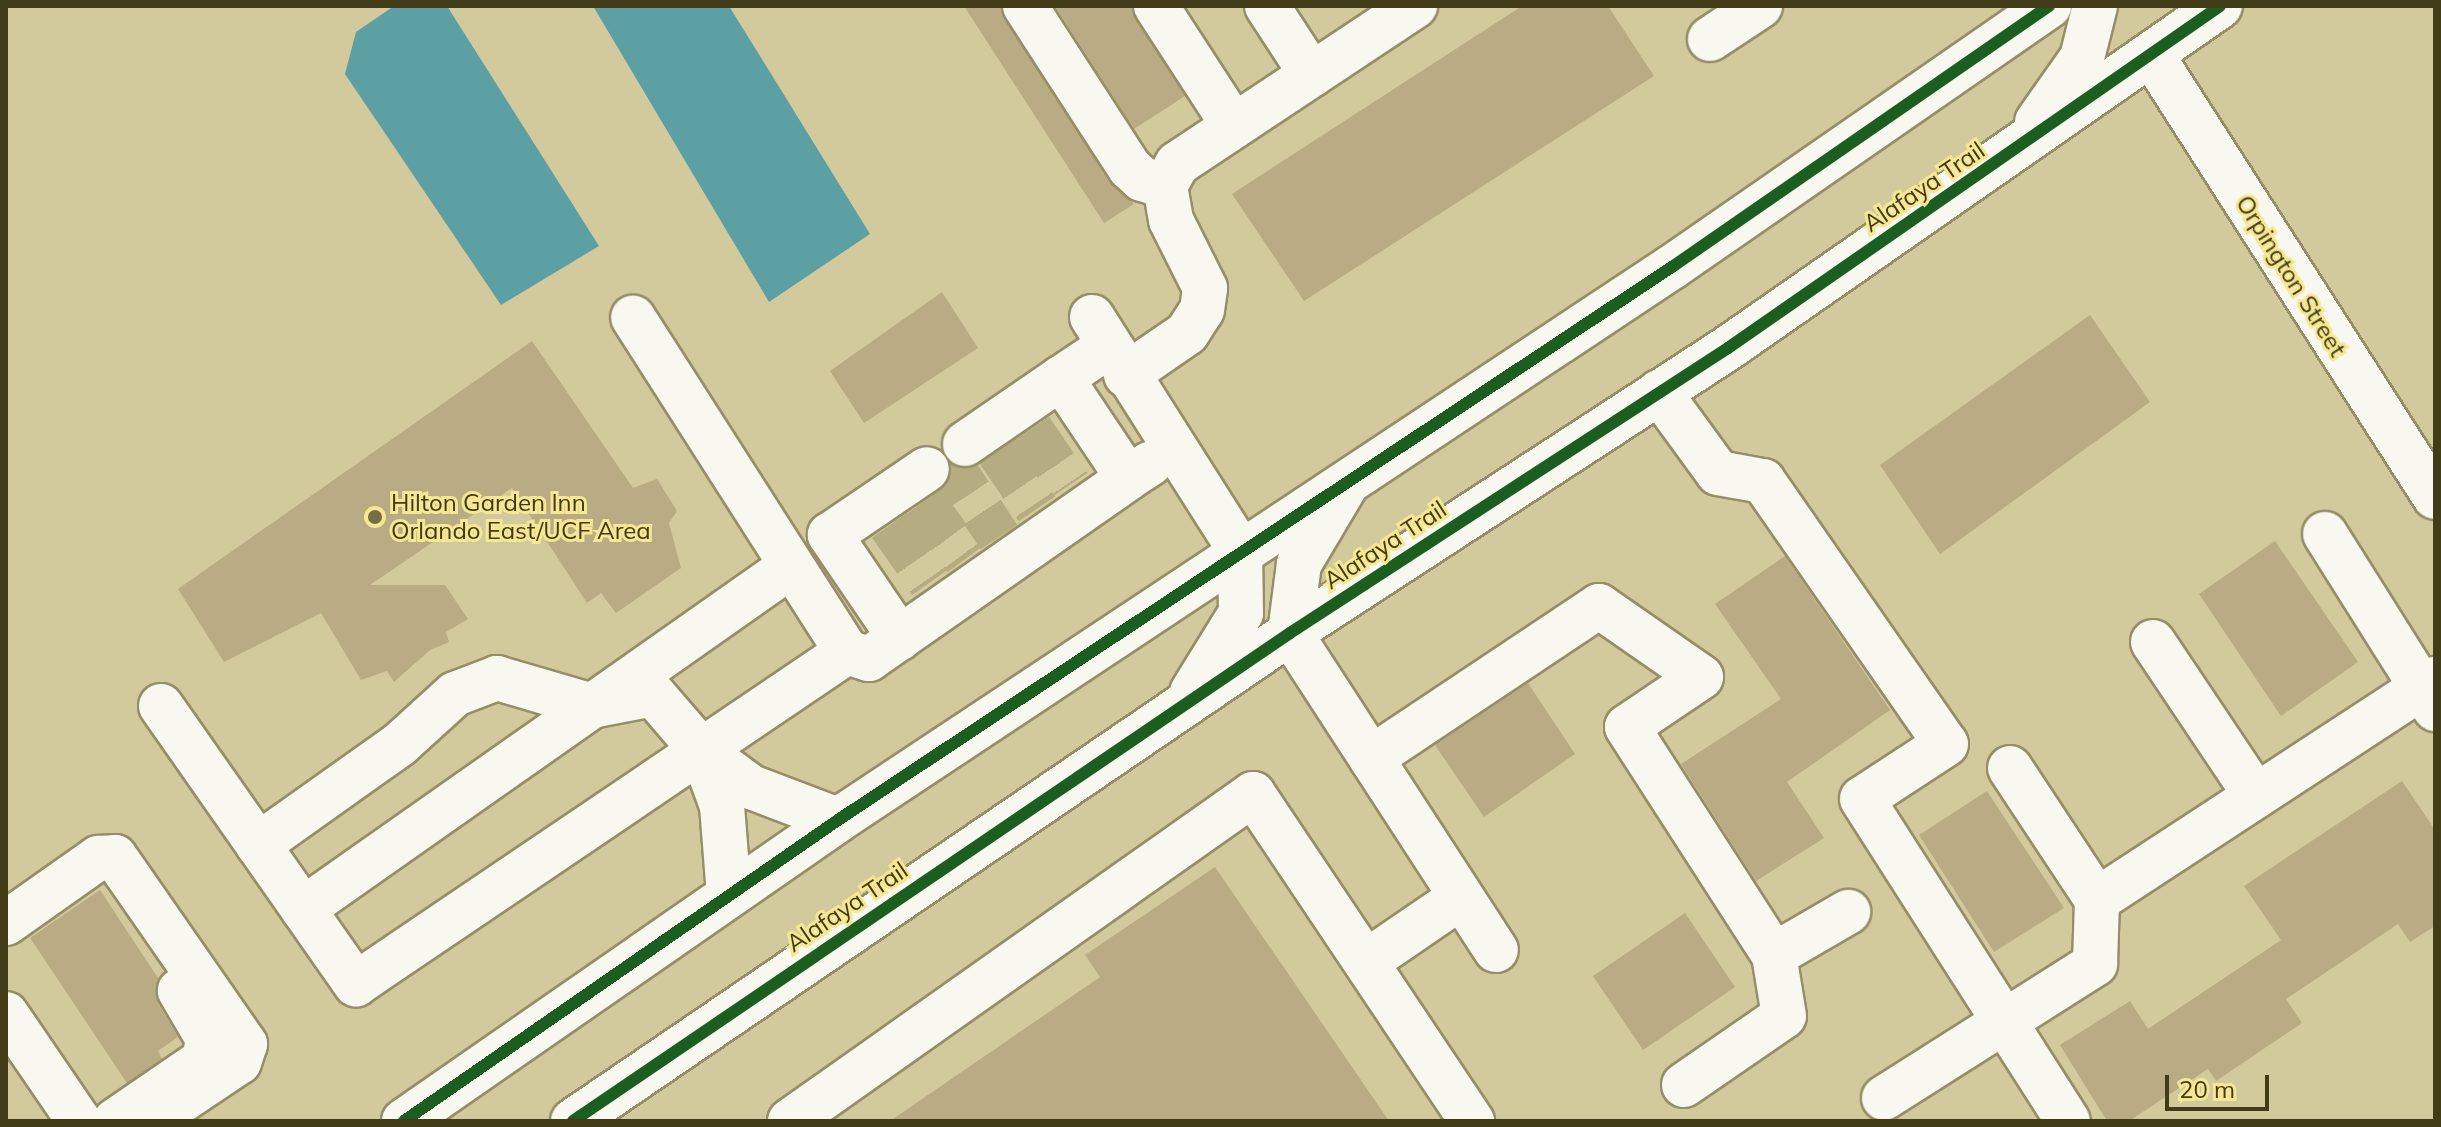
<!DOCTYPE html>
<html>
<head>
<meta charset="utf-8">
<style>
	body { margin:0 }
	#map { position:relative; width:2441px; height:1127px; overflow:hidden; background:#d2ca9c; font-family:Mulish,sans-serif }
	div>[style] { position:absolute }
	.water>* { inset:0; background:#5ca0a4 }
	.building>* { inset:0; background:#b9ab83 }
	.minor-tunnel>* { height:44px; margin-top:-22px; transform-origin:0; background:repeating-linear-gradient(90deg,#b5ad81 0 44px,transparent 0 66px) }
	.roads { filter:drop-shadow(2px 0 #958e68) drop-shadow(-2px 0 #958e68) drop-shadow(0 2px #958e68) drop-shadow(0 -2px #958e68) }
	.minor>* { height:44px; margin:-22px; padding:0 22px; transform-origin:22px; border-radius:22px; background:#f8f7f0 }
	.major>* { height:44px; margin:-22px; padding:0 22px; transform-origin:22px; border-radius:22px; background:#f8f7f0 }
	.cycleway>* { height:12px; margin:-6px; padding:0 6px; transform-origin:6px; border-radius:6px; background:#1b5e20 }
	.dots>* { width:22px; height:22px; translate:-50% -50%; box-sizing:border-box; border:4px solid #f6e792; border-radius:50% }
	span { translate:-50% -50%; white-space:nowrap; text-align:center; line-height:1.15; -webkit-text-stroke:6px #f6e792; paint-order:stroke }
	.street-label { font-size:24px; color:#413b17 }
	.poi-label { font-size:24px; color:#413b17 }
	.left { translate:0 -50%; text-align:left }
	.frame { position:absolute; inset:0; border:8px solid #413b17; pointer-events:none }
	.scale { position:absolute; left:2165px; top:1075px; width:104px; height:36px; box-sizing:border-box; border:4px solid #413b17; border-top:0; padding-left:10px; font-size:24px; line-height:28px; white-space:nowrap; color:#413b17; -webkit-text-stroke:6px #f6e792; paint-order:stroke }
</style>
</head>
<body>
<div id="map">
	<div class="water">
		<div style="clip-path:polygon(394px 6px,447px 6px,599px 246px,501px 305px,345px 74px,356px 32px)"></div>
		<div style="clip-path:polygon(593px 6px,729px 6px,870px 234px,769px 302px)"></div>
	</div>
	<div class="building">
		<div style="clip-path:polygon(964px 6px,1000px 6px,1109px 182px,1134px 204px,1104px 223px)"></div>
		<div style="clip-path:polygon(1055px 6px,1131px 6px,1185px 96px,1134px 129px)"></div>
		<div style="clip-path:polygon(1522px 6px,1608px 6px,1654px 76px,1304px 301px,1232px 194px)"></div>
		<div style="clip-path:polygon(942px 292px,978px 348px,864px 423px,830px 371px)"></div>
		<div style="clip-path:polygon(2090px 315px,2150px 402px,1940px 554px,1880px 465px)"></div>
		<div style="clip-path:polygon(532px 341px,633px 488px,657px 479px,677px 511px,669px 523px,681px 568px,616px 613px,601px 593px,587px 603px,512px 488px,370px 585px,445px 585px,468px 619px,446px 632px,449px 642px,430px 650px,394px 682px,387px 671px,361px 680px,321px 613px,224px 662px,178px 589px)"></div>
		<div style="clip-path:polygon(2275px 541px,2358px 662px,2281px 716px,2199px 594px)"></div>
		<div style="clip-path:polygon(1785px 556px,1890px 710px,1787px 782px,1824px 838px,1756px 881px,1681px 764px,1781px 699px,1715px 604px)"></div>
		<div style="clip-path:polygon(1528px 683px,1575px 754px,1484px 817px,1435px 745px)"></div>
		<div style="clip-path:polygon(2402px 781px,2435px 830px,2435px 926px,2410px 942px,2398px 924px,2286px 999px,2302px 1023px,2216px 1081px,2208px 1069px,2129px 1121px,2107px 1121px,2060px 1045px,2130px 1001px,2148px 1029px,2281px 940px,2244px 886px)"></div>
		<div style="clip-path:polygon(1987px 791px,2064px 908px,1994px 952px,1919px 835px)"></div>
		<div style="clip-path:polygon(1215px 867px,1389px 1121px,890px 1121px,1100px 977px,1085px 955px)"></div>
		<div style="clip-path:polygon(100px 890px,158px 978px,158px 1003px,178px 1037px,158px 1051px,162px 1059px,127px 1083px,30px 938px)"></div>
		<div style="clip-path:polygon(1685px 913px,1735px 987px,1643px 1050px,1593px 976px)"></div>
	</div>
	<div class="minor-tunnel">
		<div style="left:1031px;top:429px;width:68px;rotate:55.8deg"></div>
		<div style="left:997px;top:450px;width:71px;rotate:55.9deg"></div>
		<div style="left:946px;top:457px;width:96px;rotate:56.5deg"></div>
		<div style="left:923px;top:502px;width:71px;rotate:53.6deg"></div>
		<div style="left:890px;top:525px;width:70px;rotate:54.9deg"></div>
	</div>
	<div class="roads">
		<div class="minor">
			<div style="left:1025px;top:6px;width:193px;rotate:57.1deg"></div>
			<div style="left:1130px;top:168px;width:16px;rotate:43deg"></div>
			<div style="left:1142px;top:179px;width:24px;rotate:17deg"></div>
			<div style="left:1156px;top:6px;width:143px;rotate:57deg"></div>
			<div style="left:1267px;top:6px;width:82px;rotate:56.9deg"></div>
			<div style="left:1710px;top:39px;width:60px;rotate:-33.4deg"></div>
			<div style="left:2151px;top:54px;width:526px;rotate:57.34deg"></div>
			<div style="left:1092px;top:317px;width:276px;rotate:57.6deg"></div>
			<div style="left:1109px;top:346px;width:58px;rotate:146.3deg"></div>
			<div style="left:1061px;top:378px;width:120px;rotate:56.2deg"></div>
			<div style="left:1128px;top:478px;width:27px;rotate:-33deg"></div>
			<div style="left:1126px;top:375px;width:74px;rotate:-34.5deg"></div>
			<div style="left:1187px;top:333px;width:27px;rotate:-57deg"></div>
			<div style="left:1202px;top:310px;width:22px;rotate:-82deg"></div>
			<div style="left:1205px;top:288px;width:76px;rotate:-116.6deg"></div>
			<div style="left:1171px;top:220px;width:35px;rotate:-100deg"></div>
			<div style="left:1165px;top:186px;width:25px;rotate:-61deg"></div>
			<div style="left:1177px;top:164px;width:286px;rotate:-33.6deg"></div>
			<div style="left:1659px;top:392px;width:100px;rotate:53.9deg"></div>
			<div style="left:1718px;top:473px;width:46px;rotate:10.1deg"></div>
			<div style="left:1763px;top:481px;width:320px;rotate:55.2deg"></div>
			<div style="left:1946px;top:744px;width:100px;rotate:146.8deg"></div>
			<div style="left:1862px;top:799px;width:382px;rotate:57.4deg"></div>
			<div style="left:965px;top:444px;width:116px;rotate:-34.5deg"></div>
			<div style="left:2325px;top:534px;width:207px;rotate:57.8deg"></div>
			<div style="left:1290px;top:633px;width:378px;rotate:57deg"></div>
			<div style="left:900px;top:638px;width:125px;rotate:-124.2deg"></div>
			<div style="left:830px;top:535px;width:117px;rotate:-34.2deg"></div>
			<div style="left:2153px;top:642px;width:185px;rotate:56.2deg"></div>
			<div style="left:847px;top:652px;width:23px;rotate:18deg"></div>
			<div style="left:869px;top:659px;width:316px;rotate:-34.9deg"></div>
			<div style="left:161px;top:706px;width:340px;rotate:55deg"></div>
			<div style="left:356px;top:984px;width:593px;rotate:-34.07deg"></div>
			<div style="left:847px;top:652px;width:397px;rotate:-122.6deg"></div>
			<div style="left:702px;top:751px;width:59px;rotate:70deg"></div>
			<div style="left:722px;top:806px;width:88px;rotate:85.5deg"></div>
			<div style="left:1371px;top:758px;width:274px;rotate:-33.7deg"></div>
			<div style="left:1599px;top:606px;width:124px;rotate:34.8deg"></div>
			<div style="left:1701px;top:677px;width:89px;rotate:146deg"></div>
			<div style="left:1627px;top:727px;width:271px;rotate:57.2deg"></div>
			<div style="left:1774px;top:955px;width:86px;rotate:-30.2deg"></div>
			<div style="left:258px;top:845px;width:174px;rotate:-35.4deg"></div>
			<div style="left:400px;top:744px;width:74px;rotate:-42.3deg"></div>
			<div style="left:455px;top:694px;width:45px;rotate:-20.9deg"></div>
			<div style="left:497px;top:678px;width:99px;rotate:16.4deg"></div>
			<div style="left:592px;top:706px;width:62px;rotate:-11.1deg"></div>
			<div style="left:653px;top:694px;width:75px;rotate:49.3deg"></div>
			<div style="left:702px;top:751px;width:61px;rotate:36.3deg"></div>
			<div style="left:751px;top:787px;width:93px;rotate:20.8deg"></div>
			<div style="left:2097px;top:900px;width:404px;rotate:-33.2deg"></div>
			<div style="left:303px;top:909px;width:596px;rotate:-35.1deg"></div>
			<div style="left:6px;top:923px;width:113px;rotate:-35.2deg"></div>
			<div style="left:98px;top:858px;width:17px;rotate:-3deg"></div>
			<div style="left:115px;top:857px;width:228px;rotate:55.2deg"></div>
			<div style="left:245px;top:1044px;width:19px;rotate:108deg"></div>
			<div style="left:239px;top:1062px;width:106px;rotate:146.2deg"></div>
			<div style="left:1366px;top:962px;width:115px;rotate:-34.4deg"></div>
			<div style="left:6px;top:1014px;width:130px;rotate:55.7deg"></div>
			<div style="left:1684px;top:1085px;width:121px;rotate:-34.6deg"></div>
			<div style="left:1784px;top:1016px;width:62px;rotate:-99.3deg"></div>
			<div style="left:1884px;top:1098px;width:250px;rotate:-32.4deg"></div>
			<div style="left:2095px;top:964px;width:64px;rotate:-88.2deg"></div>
			<div style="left:2097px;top:900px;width:158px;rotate:-123.4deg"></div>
			<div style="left:115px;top:1121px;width:108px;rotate:-34.4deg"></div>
			<div style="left:204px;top:1060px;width:21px;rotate:-79deg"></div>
			<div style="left:208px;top:1039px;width:56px;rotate:-120.3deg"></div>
			<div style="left:790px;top:1121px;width:567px;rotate:-35.23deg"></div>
			<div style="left:1253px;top:794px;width:394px;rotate:56.2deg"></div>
		</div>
		<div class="major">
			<div style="left:2037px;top:122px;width:78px;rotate:-54.9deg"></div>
			<div style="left:2082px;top:58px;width:54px;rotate:-76deg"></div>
			<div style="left:1290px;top:633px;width:70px;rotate:-82.6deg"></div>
			<div style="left:1299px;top:564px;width:92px;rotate:-59.3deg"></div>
			<div style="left:1192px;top:692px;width:93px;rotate:-58.2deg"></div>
			<div style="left:1241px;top:613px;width:63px;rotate:-90.9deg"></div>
			<div style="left:404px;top:1121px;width:528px;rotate:-34.74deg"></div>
			<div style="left:838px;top:820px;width:1001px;rotate:-33.55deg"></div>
			<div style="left:1672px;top:267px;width:459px;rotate:-34.7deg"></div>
			<div style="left:573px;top:1121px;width:867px;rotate:-34.24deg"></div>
			<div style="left:1290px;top:633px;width:523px;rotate:-33.05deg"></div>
			<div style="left:1728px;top:348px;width:599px;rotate:-34.8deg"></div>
		</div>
	</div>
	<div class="cycleway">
		<div style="left:404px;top:1121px;width:528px;rotate:-34.74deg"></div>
		<div style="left:838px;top:820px;width:1001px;rotate:-33.55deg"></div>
		<div style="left:1672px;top:267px;width:459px;rotate:-34.7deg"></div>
		<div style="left:573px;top:1121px;width:867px;rotate:-34.24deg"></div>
		<div style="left:1290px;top:633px;width:523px;rotate:-33.05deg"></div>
		<div style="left:1728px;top:348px;width:599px;rotate:-34.8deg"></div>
	</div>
	<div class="dots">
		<div style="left:375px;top:517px;background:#746d46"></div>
	</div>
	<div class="street-label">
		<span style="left:1924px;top:187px;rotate:-34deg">Alafaya Trail</span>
		<span style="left:2291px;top:276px;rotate:58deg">Orpington Street</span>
		<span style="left:1385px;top:545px;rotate:-33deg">Alafaya Trail</span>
		<span style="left:847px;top:907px;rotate:-34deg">Alafaya Trail</span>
	</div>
	<div class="poi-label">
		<span class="left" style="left:391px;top:517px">Hilton Garden Inn<br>Orlando East/UCF Area</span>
	</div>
	<div class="frame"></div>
	<div class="scale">20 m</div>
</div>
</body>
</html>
